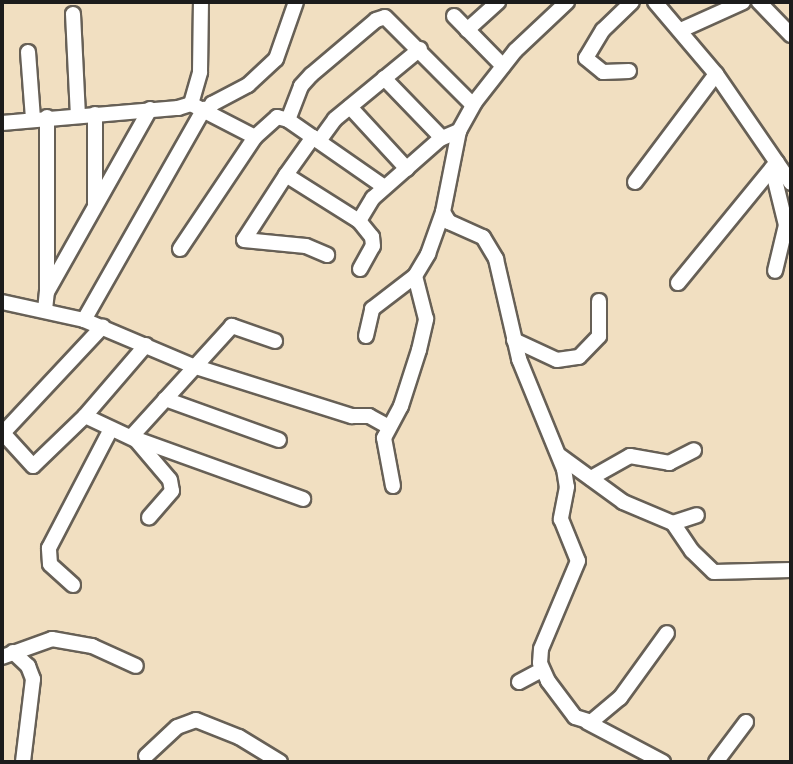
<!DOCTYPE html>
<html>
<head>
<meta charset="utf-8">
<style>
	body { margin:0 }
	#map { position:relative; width:793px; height:764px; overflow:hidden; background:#f1dfc1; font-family:"Balsamiq Sans",sans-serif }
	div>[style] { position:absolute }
	.roads { filter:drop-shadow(2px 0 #676056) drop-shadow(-2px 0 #676056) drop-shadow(0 2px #676056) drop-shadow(0 -2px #676056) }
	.minor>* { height:14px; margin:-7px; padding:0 7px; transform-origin:7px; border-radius:7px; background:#fff }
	span { translate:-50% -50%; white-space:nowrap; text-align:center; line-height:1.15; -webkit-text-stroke:7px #f6f6f2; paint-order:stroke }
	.frame { position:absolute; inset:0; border:4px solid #1c1c1c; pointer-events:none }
</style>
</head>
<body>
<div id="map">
	<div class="roads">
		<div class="minor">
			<div style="left:567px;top:2px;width:71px;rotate:136.7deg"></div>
			<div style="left:515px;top:51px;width:65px;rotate:128.1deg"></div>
			<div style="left:475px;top:102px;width:33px;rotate:119deg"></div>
			<div style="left:459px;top:131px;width:83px;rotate:101.2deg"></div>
			<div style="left:443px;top:212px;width:12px;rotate:59deg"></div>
			<div style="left:449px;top:222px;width:37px;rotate:24deg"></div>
			<div style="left:483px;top:237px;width:26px;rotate:59deg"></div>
			<div style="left:496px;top:259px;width:103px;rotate:77deg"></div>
			<div style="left:519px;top:359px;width:119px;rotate:67.8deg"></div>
			<div style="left:564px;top:469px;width:18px;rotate:81deg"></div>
			<div style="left:567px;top:487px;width:33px;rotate:101deg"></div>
			<div style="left:561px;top:519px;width:45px;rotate:68deg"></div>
			<div style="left:578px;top:561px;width:95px;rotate:112.8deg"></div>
			<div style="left:541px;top:649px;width:14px;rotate:94deg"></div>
			<div style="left:540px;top:663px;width:20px;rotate:66deg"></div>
			<div style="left:548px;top:681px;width:45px;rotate:53.1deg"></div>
			<div style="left:575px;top:717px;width:17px;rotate:17deg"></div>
			<div style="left:591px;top:722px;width:38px;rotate:-40deg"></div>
			<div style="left:620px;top:698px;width:80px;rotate:-54.1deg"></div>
			<div style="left:655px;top:2px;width:94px;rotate:49.7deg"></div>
			<div style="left:716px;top:74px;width:132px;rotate:55.5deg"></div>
			<div style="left:759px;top:2px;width:46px;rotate:45.9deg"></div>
			<div style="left:73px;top:14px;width:102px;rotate:87.2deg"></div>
			<div style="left:454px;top:16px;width:70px;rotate:45.6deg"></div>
			<div style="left:467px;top:30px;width:42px;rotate:-42.1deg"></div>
			<div style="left:681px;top:30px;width:68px;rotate:-24.3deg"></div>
			<div style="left:28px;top:52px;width:67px;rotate:85.7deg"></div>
			<div style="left:629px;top:71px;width:26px;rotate:178deg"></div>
			<div style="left:603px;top:72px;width:22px;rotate:-141deg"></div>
			<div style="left:586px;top:58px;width:33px;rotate:-59deg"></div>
			<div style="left:603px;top:30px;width:40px;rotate:-44deg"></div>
			<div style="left:384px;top:78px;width:83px;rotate:46deg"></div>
			<div style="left:191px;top:104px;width:33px;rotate:-74deg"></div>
			<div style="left:200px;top:72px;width:70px;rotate:-89.2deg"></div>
			<div style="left:350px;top:107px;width:84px;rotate:47.4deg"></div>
			<div style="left:209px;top:110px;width:7px;rotate:-63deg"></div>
			<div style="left:212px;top:104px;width:41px;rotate:-27.8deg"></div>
			<div style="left:248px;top:85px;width:38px;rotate:-43deg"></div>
			<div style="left:276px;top:59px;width:60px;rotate:-70.7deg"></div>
			<div style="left:288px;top:120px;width:36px;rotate:-69deg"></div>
			<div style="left:301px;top:86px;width:15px;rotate:-48deg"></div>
			<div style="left:311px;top:75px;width:85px;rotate:-40.2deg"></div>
			<div style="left:376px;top:20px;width:9px;rotate:-18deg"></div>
			<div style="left:385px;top:17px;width:124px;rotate:45deg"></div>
			<div style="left:2px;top:123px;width:177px;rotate:-4.9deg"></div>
			<div style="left:178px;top:108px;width:14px;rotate:-17deg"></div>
			<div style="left:191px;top:104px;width:72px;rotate:27.3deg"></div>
			<div style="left:313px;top:137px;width:47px;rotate:125.4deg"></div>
			<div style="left:286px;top:175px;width:86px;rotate:32.2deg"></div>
			<div style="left:319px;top:141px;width:27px;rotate:-54deg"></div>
			<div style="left:335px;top:119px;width:110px;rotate:-39.5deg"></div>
			<div style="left:772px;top:168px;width:59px;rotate:76.2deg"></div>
			<div style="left:786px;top:225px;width:47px;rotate:103.4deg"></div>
			<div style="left:286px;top:175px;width:77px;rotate:122.9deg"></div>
			<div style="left:244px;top:240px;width:62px;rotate:5.5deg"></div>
			<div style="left:306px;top:246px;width:23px;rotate:23deg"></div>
			<div style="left:635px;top:182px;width:135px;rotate:-53.1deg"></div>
			<div style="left:95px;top:204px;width:90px;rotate:-90deg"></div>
			<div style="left:180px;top:249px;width:135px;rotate:-56.2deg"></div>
			<div style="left:255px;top:137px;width:30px;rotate:-42deg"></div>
			<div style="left:277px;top:117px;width:11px;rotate:15deg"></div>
			<div style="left:288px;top:120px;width:116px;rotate:34.8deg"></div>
			<div style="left:360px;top:269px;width:26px;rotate:-61deg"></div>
			<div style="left:373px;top:246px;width:9px;rotate:-96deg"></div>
			<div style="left:372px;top:237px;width:21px;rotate:-129deg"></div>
			<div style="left:359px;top:221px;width:27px;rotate:-59deg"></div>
			<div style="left:373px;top:198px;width:89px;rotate:-41.4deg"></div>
			<div style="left:440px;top:139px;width:21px;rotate:-23deg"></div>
			<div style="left:678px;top:283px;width:156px;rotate:-50.7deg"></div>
			<div style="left:47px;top:291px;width:174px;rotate:-90deg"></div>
			<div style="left:2px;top:302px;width:84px;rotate:12.4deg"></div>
			<div style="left:84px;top:320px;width:118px;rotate:22.9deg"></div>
			<div style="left:193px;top:366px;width:167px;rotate:17.5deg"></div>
			<div style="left:352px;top:416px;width:17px"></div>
			<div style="left:369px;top:416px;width:21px;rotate:29deg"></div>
			<div style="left:45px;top:310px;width:18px;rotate:-84deg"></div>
			<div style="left:47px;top:292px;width:210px;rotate:-60.6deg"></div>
			<div style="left:84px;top:320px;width:243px;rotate:-60.4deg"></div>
			<div style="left:366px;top:336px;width:28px;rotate:-77deg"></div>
			<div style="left:372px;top:309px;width:54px;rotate:-37.5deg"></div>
			<div style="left:514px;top:340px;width:47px;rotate:24.9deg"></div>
			<div style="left:557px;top:360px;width:22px;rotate:-8deg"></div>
			<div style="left:579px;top:357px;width:29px;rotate:-46deg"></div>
			<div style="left:599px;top:336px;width:35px;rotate:-90deg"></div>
			<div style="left:275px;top:341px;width:46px;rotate:-160.8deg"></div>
			<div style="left:232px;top:326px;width:150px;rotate:132.3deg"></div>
			<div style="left:131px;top:437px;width:183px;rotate:19.8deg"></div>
			<div style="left:146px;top:345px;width:94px;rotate:130.7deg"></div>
			<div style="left:85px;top:416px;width:56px;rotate:25.2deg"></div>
			<div style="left:136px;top:440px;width:52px;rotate:49.6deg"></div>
			<div style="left:170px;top:480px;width:11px;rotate:80deg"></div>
			<div style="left:172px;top:491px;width:35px;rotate:131deg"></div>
			<div style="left:165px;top:399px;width:121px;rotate:19.8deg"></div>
			<div style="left:85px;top:416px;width:72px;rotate:136.1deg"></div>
			<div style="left:33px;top:466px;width:45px;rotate:-132.3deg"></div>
			<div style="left:3px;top:433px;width:146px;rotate:-46.9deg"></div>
			<div style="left:560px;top:456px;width:78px;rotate:36.1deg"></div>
			<div style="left:623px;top:502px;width:54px;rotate:22.8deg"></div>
			<div style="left:673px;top:523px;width:34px;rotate:56deg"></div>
			<div style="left:692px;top:551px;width:30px;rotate:44deg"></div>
			<div style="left:714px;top:572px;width:77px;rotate:-1.5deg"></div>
			<div style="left:591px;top:478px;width:45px;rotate:-29.4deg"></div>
			<div style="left:630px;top:456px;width:40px;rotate:10deg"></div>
			<div style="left:669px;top:463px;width:28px;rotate:-27deg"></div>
			<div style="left:393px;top:486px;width:49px;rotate:-100.6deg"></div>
			<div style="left:384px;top:438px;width:36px;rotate:-62deg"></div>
			<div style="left:401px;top:406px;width:59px;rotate:-72.2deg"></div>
			<div style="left:419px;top:350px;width:32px;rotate:-77deg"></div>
			<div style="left:426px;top:319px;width:44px;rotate:-104.3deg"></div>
			<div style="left:415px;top:276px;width:26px;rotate:-59deg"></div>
			<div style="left:428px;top:254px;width:45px;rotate:-70.3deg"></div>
			<div style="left:673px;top:523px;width:25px;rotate:-18deg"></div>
			<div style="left:73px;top:585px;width:31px;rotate:-138deg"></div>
			<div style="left:50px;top:564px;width:16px;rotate:-94deg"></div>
			<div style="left:49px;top:548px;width:134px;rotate:-62.5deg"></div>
			<div style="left:13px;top:652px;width:21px;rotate:43deg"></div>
			<div style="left:28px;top:666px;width:14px;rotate:69deg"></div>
			<div style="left:33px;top:679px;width:84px;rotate:96.9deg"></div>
			<div style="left:2px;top:657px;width:53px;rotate:-19.8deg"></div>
			<div style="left:52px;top:639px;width:41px;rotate:9.9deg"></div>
			<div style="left:92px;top:646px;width:48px;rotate:24.4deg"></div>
			<div style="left:519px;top:682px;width:26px;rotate:-28deg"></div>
			<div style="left:587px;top:722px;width:86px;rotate:27.8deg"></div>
			<div style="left:146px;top:756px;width:42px;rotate:-43.1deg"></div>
			<div style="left:177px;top:727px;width:20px;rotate:-20deg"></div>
			<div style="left:196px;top:720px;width:46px;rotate:21.6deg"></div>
			<div style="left:239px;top:737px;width:48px;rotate:31.4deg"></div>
			<div style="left:716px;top:762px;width:50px;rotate:-53.1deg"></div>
		</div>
	</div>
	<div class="frame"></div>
</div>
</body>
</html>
